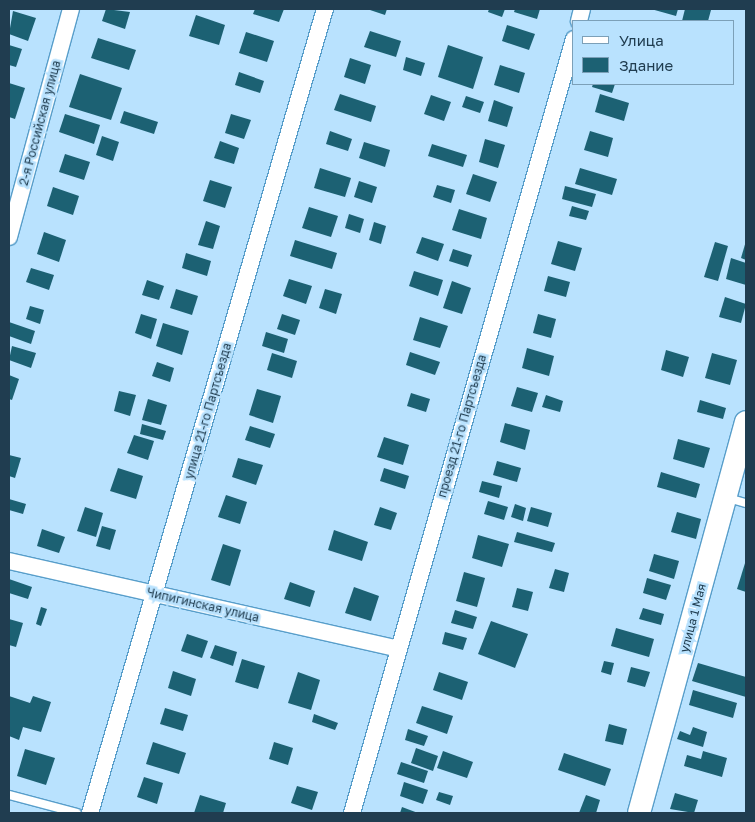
<!DOCTYPE html>
<html>
<head>
<meta charset="utf-8">
<style>
	body { margin:0 }
	#map { position:relative; width:755px; height:822px; overflow:hidden; background:#b9e2fe; font-family:"Golos Text",sans-serif }
	div>[style] { position:absolute }
	.building>* { inset:0; background:#1c6173 }
	.roads { filter:drop-shadow(1px 0 #589eca) drop-shadow(-1px 0 #589eca) drop-shadow(0 1px #589eca) drop-shadow(0 -1px #589eca) }
	.lane>* { height:8px; margin:-4px; padding:0 4px; transform-origin:4px; border-radius:4px; background:#fff }
	.street>* { height:16px; margin:-8px; padding:0 8px; transform-origin:8px; border-radius:8px; background:#fff }
	.secondary>* { height:22px; margin:-11px; padding:0 11px; transform-origin:11px; border-radius:11px; background:#fff }
	span { translate:-50% -50%; white-space:nowrap; text-align:center; line-height:1.15; -webkit-text-stroke:5px #b9e2fe; paint-order:stroke }
	.street-label { font-size:12px; color:#203d50 }
	.frame { position:absolute; inset:0; border:10px solid #203d50; pointer-events:none }
	.legend { position:absolute; left:572px; top:20px; width:162px; height:65px; box-sizing:border-box; background:#b9e2fe; border:1px solid #7ca0b8; margin:0; padding:6px 9px; list-style:none; font-size:15px; color:#203d50 }
	.legend li { display:flex; align-items:center; gap:10px; height:25px }
	.legend b { width:25px; border:1px solid #7ca0b8 }
</style>
</head>
<body>
<div id="map">
	<div class="building">
		<div style="clip-path:polygon(106px 9px,130px 12px,125px 29px,102px 21px)"></div>
		<div style="clip-path:polygon(255px 9px,284px 9px,279px 22px,253px 14px)"></div>
		<div style="clip-path:polygon(367px 9px,387px 9px,385px 15px)"></div>
		<div style="clip-path:polygon(489px 9px,505px 9px,502px 17px,488px 12px)"></div>
		<div style="clip-path:polygon(515px 9px,540px 9px,537px 19px,514px 12px)"></div>
		<div style="clip-path:polygon(651px 9px,678px 9px,676px 16px)"></div>
		<div style="clip-path:polygon(685px 9px,706px 9px,711px 10px,708px 21px,682px 21px)"></div>
		<div style="clip-path:polygon(13px 11px,36px 18px,28px 41px,9px 34px)"></div>
		<div style="clip-path:polygon(196px 15px,225px 25px,219px 45px,189px 36px)"></div>
		<div style="clip-path:polygon(507px 25px,535px 34px,529px 50px,502px 41px)"></div>
		<div style="clip-path:polygon(370px 31px,401px 41px,396px 57px,364px 47px)"></div>
		<div style="clip-path:polygon(246px 32px,274px 41px,267px 62px,239px 53px)"></div>
		<div style="clip-path:polygon(98px 38px,136px 50px,129px 70px,91px 58px)"></div>
		<div style="clip-path:polygon(9px 45px,22px 49px,16px 67px,9px 65px)"></div>
		<div style="clip-path:polygon(448px 45px,483px 57px,473px 89px,438px 77px)"></div>
		<div style="clip-path:polygon(406px 57px,425px 63px,421px 76px,403px 70px)"></div>
		<div style="clip-path:polygon(350px 58px,371px 65px,365px 84px,344px 77px)"></div>
		<div style="clip-path:polygon(500px 65px,525px 73px,519px 93px,494px 85px)"></div>
		<div style="clip-path:polygon(239px 72px,264px 81px,260px 93px,235px 85px)"></div>
		<div style="clip-path:polygon(80px 74px,122px 88px,111px 120px,69px 107px)"></div>
		<div style="clip-path:polygon(9px 83px,25px 88px,15px 119px,9px 117px)"></div>
		<div style="clip-path:polygon(593px 84px,615px 84px,612px 93px,592px 87px)"></div>
		<div style="clip-path:polygon(340px 94px,376px 106px,371px 122px,334px 110px)"></div>
		<div style="clip-path:polygon(600px 94px,629px 103px,624px 121px,595px 112px)"></div>
		<div style="clip-path:polygon(431px 95px,451px 102px,444px 121px,424px 114px)"></div>
		<div style="clip-path:polygon(466px 96px,484px 102px,480px 113px,462px 107px)"></div>
		<div style="clip-path:polygon(494px 100px,513px 107px,507px 127px,488px 121px)"></div>
		<div style="clip-path:polygon(124px 111px,158px 122px,154px 134px,120px 123px)"></div>
		<div style="clip-path:polygon(65px 114px,100px 125px,94px 144px,59px 132px)"></div>
		<div style="clip-path:polygon(231px 114px,251px 120px,244px 139px,225px 133px)"></div>
		<div style="clip-path:polygon(330px 131px,352px 139px,348px 151px,326px 144px)"></div>
		<div style="clip-path:polygon(590px 131px,613px 138px,608px 157px,584px 150px)"></div>
		<div style="clip-path:polygon(102px 136px,119px 142px,113px 161px,96px 155px)"></div>
		<div style="clip-path:polygon(485px 139px,505px 145px,498px 168px,479px 162px)"></div>
		<div style="clip-path:polygon(220px 141px,239px 148px,234px 164px,214px 158px)"></div>
		<div style="clip-path:polygon(364px 142px,390px 150px,385px 167px,359px 158px)"></div>
		<div style="clip-path:polygon(432px 144px,467px 155px,463px 167px,428px 156px)"></div>
		<div style="clip-path:polygon(65px 154px,90px 162px,84px 180px,59px 172px)"></div>
		<div style="clip-path:polygon(320px 168px,351px 178px,345px 197px,314px 188px)"></div>
		<div style="clip-path:polygon(580px 168px,617px 179px,612px 195px,575px 184px)"></div>
		<div style="clip-path:polygon(473px 174px,497px 182px,490px 202px,466px 194px)"></div>
		<div style="clip-path:polygon(210px 180px,232px 187px,225px 208px,203px 201px)"></div>
		<div style="clip-path:polygon(359px 181px,377px 187px,372px 203px,354px 197px)"></div>
		<div style="clip-path:polygon(437px 185px,455px 190px,451px 203px,433px 197px)"></div>
		<div style="clip-path:polygon(565px 186px,596px 194px,592px 207px,562px 199px)"></div>
		<div style="clip-path:polygon(53px 187px,79px 196px,73px 215px,47px 206px)"></div>
		<div style="clip-path:polygon(572px 206px,589px 211px,586px 220px,569px 216px)"></div>
		<div style="clip-path:polygon(309px 207px,338px 216px,331px 237px,302px 228px)"></div>
		<div style="clip-path:polygon(459px 209px,487px 218px,481px 239px,452px 230px)"></div>
		<div style="clip-path:polygon(349px 214px,364px 219px,360px 233px,345px 228px)"></div>
		<div style="clip-path:polygon(206px 221px,220px 226px,213px 249px,198px 245px)"></div>
		<div style="clip-path:polygon(374px 222px,386px 226px,381px 244px,369px 240px)"></div>
		<div style="clip-path:polygon(44px 232px,66px 240px,59px 262px,37px 254px)"></div>
		<div style="clip-path:polygon(422px 237px,444px 244px,438px 261px,416px 253px)"></div>
		<div style="clip-path:polygon(295px 240px,337px 253px,332px 269px,290px 256px)"></div>
		<div style="clip-path:polygon(558px 241px,582px 248px,575px 271px,551px 264px)"></div>
		<div style="clip-path:polygon(746px 241px,746px 260px,741px 258px)"></div>
		<div style="clip-path:polygon(715px 242px,728px 246px,718px 281px,704px 277px)"></div>
		<div style="clip-path:polygon(453px 249px,472px 255px,468px 267px,449px 261px)"></div>
		<div style="clip-path:polygon(186px 253px,211px 261px,207px 276px,182px 268px)"></div>
		<div style="clip-path:polygon(731px 258px,746px 263px,746px 285px,726px 279px)"></div>
		<div style="clip-path:polygon(31px 268px,54px 275px,49px 290px,26px 282px)"></div>
		<div style="clip-path:polygon(414px 271px,443px 280px,438px 296px,409px 286px)"></div>
		<div style="clip-path:polygon(548px 276px,570px 282px,566px 297px,544px 291px)"></div>
		<div style="clip-path:polygon(289px 279px,312px 286px,306px 304px,283px 296px)"></div>
		<div style="clip-path:polygon(147px 280px,164px 286px,159px 300px,142px 295px)"></div>
		<div style="clip-path:polygon(452px 281px,471px 288px,462px 314px,443px 308px)"></div>
		<div style="clip-path:polygon(176px 289px,198px 296px,192px 315px,170px 308px)"></div>
		<div style="clip-path:polygon(325px 289px,342px 294px,336px 314px,319px 308px)"></div>
		<div style="clip-path:polygon(725px 297px,746px 304px,741px 323px,719px 317px)"></div>
		<div style="clip-path:polygon(30px 306px,44px 310px,40px 324px,26px 319px)"></div>
		<div style="clip-path:polygon(141px 314px,157px 319px,151px 339px,135px 333px)"></div>
		<div style="clip-path:polygon(282px 314px,300px 320px,295px 335px,277px 329px)"></div>
		<div style="clip-path:polygon(538px 314px,556px 319px,551px 338px,533px 333px)"></div>
		<div style="clip-path:polygon(420px 317px,448px 326px,440px 348px,413px 340px)"></div>
		<div style="clip-path:polygon(9px 322px,35px 331px,31px 344px,9px 336px)"></div>
		<div style="clip-path:polygon(163px 323px,189px 331px,182px 355px,156px 346px)"></div>
		<div style="clip-path:polygon(266px 332px,288px 339px,284px 353px,262px 346px)"></div>
		<div style="clip-path:polygon(12px 346px,36px 353px,31px 368px,9px 360px)"></div>
		<div style="clip-path:polygon(527px 348px,554px 356px,549px 376px,522px 368px)"></div>
		<div style="clip-path:polygon(666px 350px,689px 357px,683px 377px,661px 370px)"></div>
		<div style="clip-path:polygon(410px 352px,440px 362px,435px 375px,406px 365px)"></div>
		<div style="clip-path:polygon(272px 353px,297px 361px,292px 378px,267px 370px)"></div>
		<div style="clip-path:polygon(712px 353px,737px 360px,730px 385px,705px 378px)"></div>
		<div style="clip-path:polygon(157px 362px,174px 368px,170px 382px,152px 376px)"></div>
		<div style="clip-path:polygon(9px 375px,19px 379px,12px 400px,9px 399px)"></div>
		<div style="clip-path:polygon(517px 387px,538px 393px,532px 412px,511px 406px)"></div>
		<div style="clip-path:polygon(257px 389px,281px 396px,273px 423px,249px 415px)"></div>
		<div style="clip-path:polygon(119px 391px,136px 395px,130px 416px,114px 411px)"></div>
		<div style="clip-path:polygon(411px 393px,430px 399px,426px 412px,407px 406px)"></div>
		<div style="clip-path:polygon(546px 395px,563px 401px,560px 412px,542px 407px)"></div>
		<div style="clip-path:polygon(148px 399px,167px 405px,161px 425px,142px 420px)"></div>
		<div style="clip-path:polygon(700px 400px,726px 408px,723px 419px,697px 412px)"></div>
		<div style="clip-path:polygon(505px 423px,530px 430px,525px 450px,500px 442px)"></div>
		<div style="clip-path:polygon(142px 424px,166px 431px,163px 440px,140px 434px)"></div>
		<div style="clip-path:polygon(250px 426px,275px 434px,270px 448px,245px 440px)"></div>
		<div style="clip-path:polygon(134px 435px,154px 441px,148px 460px,127px 453px)"></div>
		<div style="clip-path:polygon(384px 437px,409px 445px,403px 465px,377px 457px)"></div>
		<div style="clip-path:polygon(678px 439px,710px 448px,704px 468px,673px 459px)"></div>
		<div style="clip-path:polygon(9px 455px,21px 458px,15px 478px,9px 476px)"></div>
		<div style="clip-path:polygon(238px 458px,263px 465px,256px 485px,232px 477px)"></div>
		<div style="clip-path:polygon(497px 461px,521px 468px,517px 482px,493px 475px)"></div>
		<div style="clip-path:polygon(118px 468px,143px 476px,136px 499px,110px 491px)"></div>
		<div style="clip-path:polygon(384px 468px,409px 476px,405px 489px,380px 481px)"></div>
		<div style="clip-path:polygon(661px 472px,700px 484px,696px 498px,657px 487px)"></div>
		<div style="clip-path:polygon(482px 481px,502px 486px,499px 498px,479px 492px)"></div>
		<div style="clip-path:polygon(226px 495px,247px 502px,240px 524px,218px 517px)"></div>
		<div style="clip-path:polygon(9px 499px,26px 504px,23px 514px,9px 510px)"></div>
		<div style="clip-path:polygon(488px 501px,508px 507px,504px 520px,484px 514px)"></div>
		<div style="clip-path:polygon(515px 504px,526px 508px,523px 521px,511px 517px)"></div>
		<div style="clip-path:polygon(85px 507px,103px 513px,96px 537px,77px 531px)"></div>
		<div style="clip-path:polygon(380px 507px,397px 513px,391px 530px,374px 525px)"></div>
		<div style="clip-path:polygon(531px 507px,552px 513px,548px 527px,527px 521px)"></div>
		<div style="clip-path:polygon(677px 512px,701px 519px,696px 539px,671px 532px)"></div>
		<div style="clip-path:polygon(102px 526px,116px 530px,110px 550px,96px 546px)"></div>
		<div style="clip-path:polygon(42px 529px,65px 537px,59px 553px,37px 546px)"></div>
		<div style="clip-path:polygon(334px 530px,368px 542px,362px 561px,328px 550px)"></div>
		<div style="clip-path:polygon(517px 532px,555px 543px,552px 552px,514px 542px)"></div>
		<div style="clip-path:polygon(478px 535px,509px 544px,502px 567px,472px 558px)"></div>
		<div style="clip-path:polygon(223px 544px,241px 550px,230px 586px,211px 580px)"></div>
		<div style="clip-path:polygon(654px 554px,679px 561px,674px 579px,649px 571px)"></div>
		<div style="clip-path:polygon(746px 560px,746px 592px,737px 589px)"></div>
		<div style="clip-path:polygon(555px 569px,569px 573px,564px 592px,549px 588px)"></div>
		<div style="clip-path:polygon(464px 572px,485px 578px,477px 607px,456px 601px)"></div>
		<div style="clip-path:polygon(647px 578px,671px 585px,666px 600px,643px 593px)"></div>
		<div style="clip-path:polygon(9px 579px,32px 587px,28px 599px,9px 593px)"></div>
		<div style="clip-path:polygon(290px 582px,315px 591px,310px 607px,284px 599px)"></div>
		<div style="clip-path:polygon(354px 587px,379px 596px,371px 621px,345px 613px)"></div>
		<div style="clip-path:polygon(517px 588px,533px 592px,528px 611px,512px 607px)"></div>
		<div style="clip-path:polygon(41px 607px,47px 609px,41px 626px,36px 624px)"></div>
		<div style="clip-path:polygon(643px 608px,664px 614px,661px 625px,639px 619px)"></div>
		<div style="clip-path:polygon(455px 610px,477px 617px,473px 629px,451px 623px)"></div>
		<div style="clip-path:polygon(9px 619px,23px 623px,16px 647px,9px 645px)"></div>
		<div style="clip-path:polygon(491px 621px,528px 634px,515px 668px,478px 654px)"></div>
		<div style="clip-path:polygon(616px 628px,654px 639px,649px 657px,611px 646px)"></div>
		<div style="clip-path:polygon(445px 632px,467px 638px,463px 650px,442px 644px)"></div>
		<div style="clip-path:polygon(187px 634px,208px 641px,202px 658px,181px 651px)"></div>
		<div style="clip-path:polygon(215px 645px,237px 652px,233px 666px,210px 658px)"></div>
		<div style="clip-path:polygon(242px 659px,265px 666px,258px 689px,235px 682px)"></div>
		<div style="clip-path:polygon(604px 661px,614px 663px,611px 675px,601px 672px)"></div>
		<div style="clip-path:polygon(698px 663px,746px 677px,746px 697px,692px 681px)"></div>
		<div style="clip-path:polygon(631px 667px,650px 672px,645px 687px,627px 682px)"></div>
		<div style="clip-path:polygon(173px 671px,196px 679px,191px 696px,168px 688px)"></div>
		<div style="clip-path:polygon(298px 672px,320px 680px,311px 710px,288px 703px)"></div>
		<div style="clip-path:polygon(439px 672px,468px 682px,462px 700px,433px 690px)"></div>
		<div style="clip-path:polygon(693px 690px,737px 703px,733px 718px,689px 705px)"></div>
		<div style="clip-path:polygon(9px 696px,30px 703px,33px 696px,51px 702px,41px 732px,23px 727px,19px 740px,9px 736px)"></div>
		<div style="clip-path:polygon(422px 706px,453px 716px,447px 734px,416px 723px)"></div>
		<div style="clip-path:polygon(165px 708px,188px 715px,183px 731px,160px 724px)"></div>
		<div style="clip-path:polygon(314px 714px,338px 723px,335px 730px,312px 722px)"></div>
		<div style="clip-path:polygon(609px 724px,627px 729px,623px 745px,605px 741px)"></div>
		<div style="clip-path:polygon(693px 727px,707px 732px,703px 747px,677px 739px,680px 731px,690px 735px)"></div>
		<div style="clip-path:polygon(408px 729px,428px 736px,424px 746px,405px 740px)"></div>
		<div style="clip-path:polygon(153px 742px,186px 753px,179px 774px,146px 764px)"></div>
		<div style="clip-path:polygon(274px 742px,293px 748px,288px 765px,269px 759px)"></div>
		<div style="clip-path:polygon(416px 748px,438px 756px,433px 771px,411px 763px)"></div>
		<div style="clip-path:polygon(25px 749px,55px 758px,46px 785px,17px 776px)"></div>
		<div style="clip-path:polygon(443px 751px,473px 762px,467px 778px,437px 768px)"></div>
		<div style="clip-path:polygon(703px 751px,727px 758px,722px 777px,684px 766px,687px 755px,701px 759px)"></div>
		<div style="clip-path:polygon(564px 753px,611px 769px,605px 786px,558px 770px)"></div>
		<div style="clip-path:polygon(401px 762px,428px 771px,424px 783px,397px 774px)"></div>
		<div style="clip-path:polygon(144px 777px,163px 783px,157px 804px,137px 797px)"></div>
		<div style="clip-path:polygon(404px 782px,428px 790px,423px 804px,400px 796px)"></div>
		<div style="clip-path:polygon(297px 786px,318px 792px,312px 810px,291px 803px)"></div>
		<div style="clip-path:polygon(439px 792px,453px 796px,450px 805px,436px 800px)"></div>
		<div style="clip-path:polygon(675px 793px,698px 800px,694px 813px,670px 809px)"></div>
		<div style="clip-path:polygon(200px 795px,226px 803px,223px 813px,194px 813px)"></div>
		<div style="clip-path:polygon(586px 795px,600px 800px,596px 813px,579px 813px)"></div>
		<div style="clip-path:polygon(402px 807px,418px 813px,400px 813px)"></div>
	</div>
	<div class="roads">
		<div class="lane">
			<div style="left:728px;top:498px;width:19px;rotate:16deg"></div>
			<div style="left:9px;top:795px;width:70px;rotate:14.8deg"></div>
		</div>
		<div class="street">
			<div style="left:579px;top:21px;width:12px;rotate:-76deg"></div>
			<div style="left:9px;top:237px;width:236px;rotate:-74.8deg"></div>
			<div style="left:9px;top:561px;width:399px;rotate:12.7deg"></div>
			<div style="left:90px;top:813px;width:838px;rotate:-73.71deg"></div>
			<div style="left:352px;top:813px;width:805px;rotate:-74deg"></div>
		</div>
		<div class="secondary">
			<div style="left:639px;top:813px;width:405px;rotate:-74.7deg"></div>
		</div>
	</div>
	<div class="street-label">
		<span style="left:40px;top:123px;rotate:-75deg">2-я Российская улица</span>
		<span style="left:208px;top:411px;rotate:-74deg">улица 21-го Партсъезда</span>
		<span style="left:462px;top:426px;rotate:-74deg">проезд 21-го Партсъезда</span>
		<span style="left:203px;top:605px;rotate:13deg">Чипигинская улица</span>
		<span style="left:693px;top:618px;rotate:-75deg">улица 1 Мая</span>
	</div>
	<div class="frame"></div>
	<ul class="legend">
	<li><b style="height:6px;background:#fff"></b>Улица</li>
	<li><b style="height:14px;background:#1c6173"></b>Здание</li>
	</ul>
</div>
</body>
</html>
